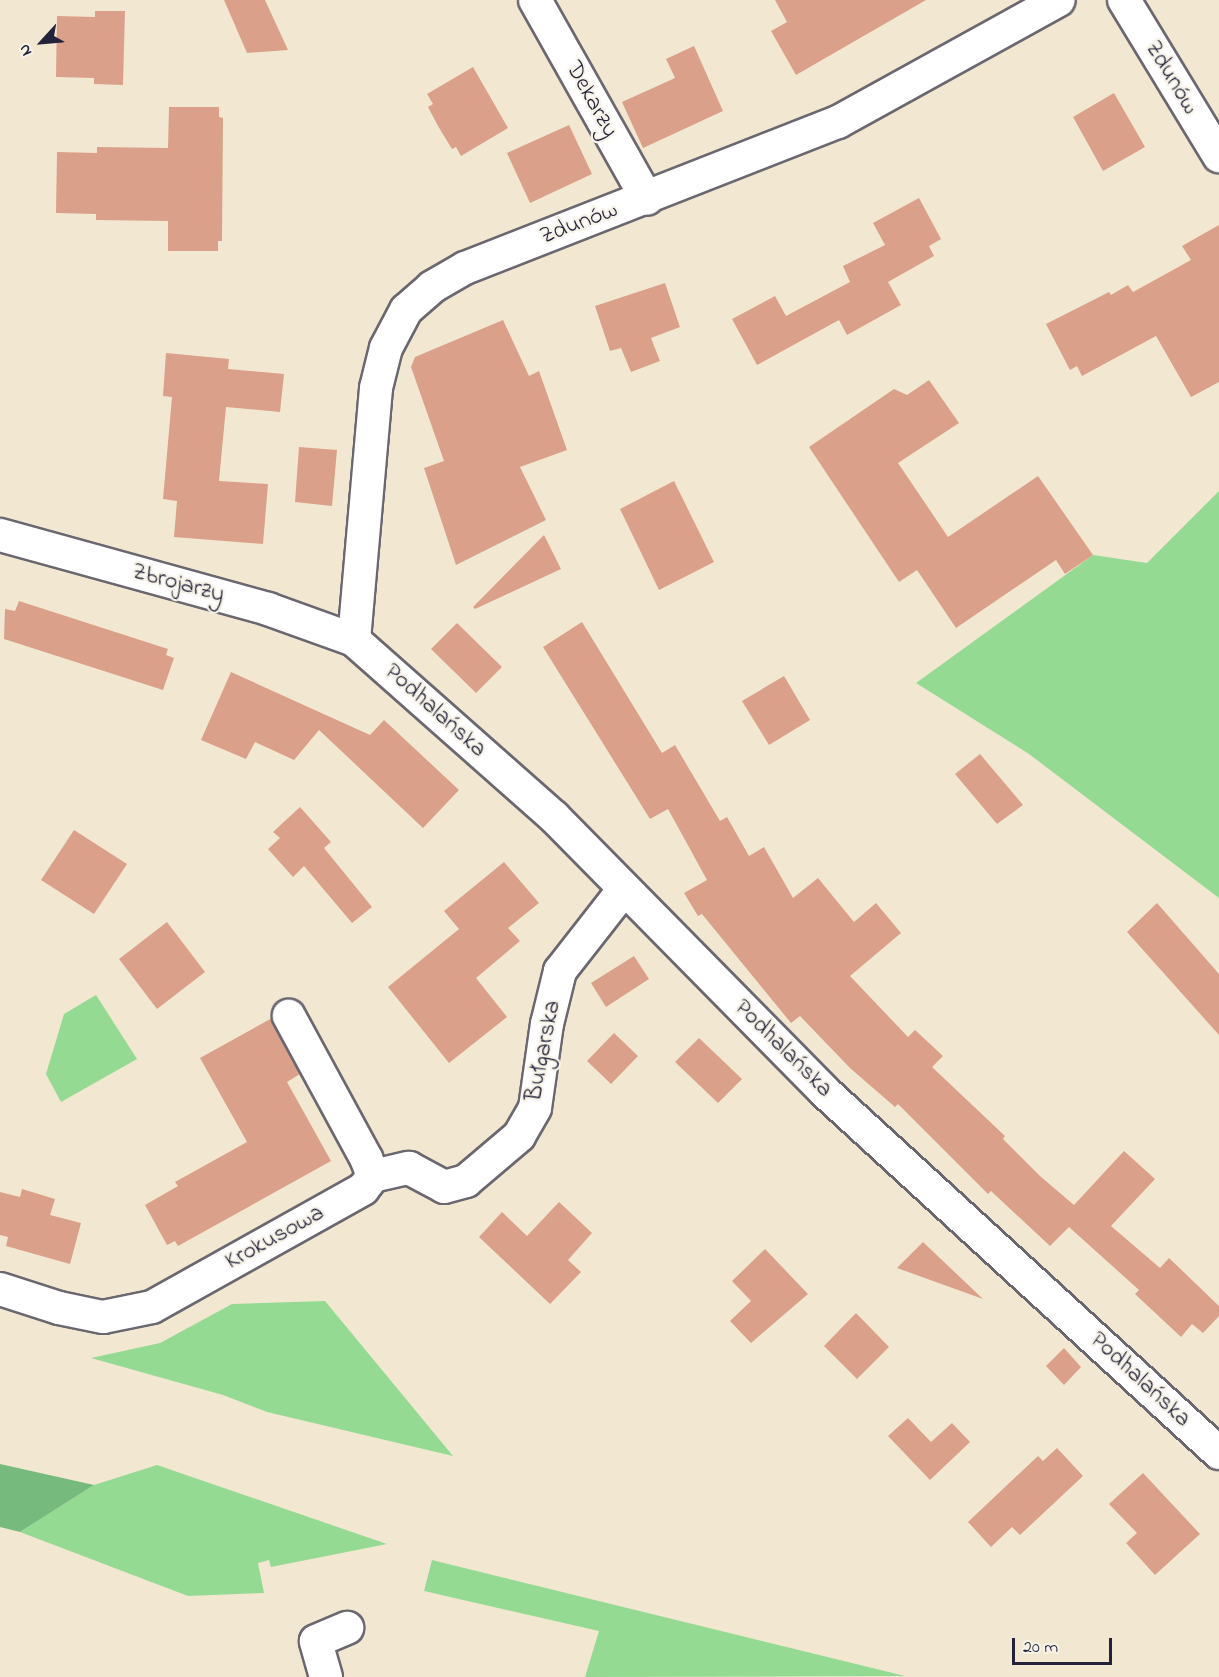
<!DOCTYPE html>
<html>
<head>
<meta charset="utf-8">
<style>
	body { margin:0 }
	#map { position:relative; width:1219px; height:1677px; overflow:hidden; background:#f2e8d1; font-family:"Indie Flower",sans-serif }
	div>[style] { position:absolute }
	.green>* { inset:0; background:#94da93 }
	.forest>* { inset:0; background:#77ba7d }
	.building>* { inset:0; background:#dba089 }
	.roads { filter:drop-shadow(2px 0 #6b6770) drop-shadow(-2px 0 #6b6770) drop-shadow(0 2px #6b6770) drop-shadow(0 -2px #6b6770) }
	.minor>* { height:32px; margin:-16px; padding:0 16px; transform-origin:16px; border-radius:16px; background:#fff }
	span { translate:-50% -50%; white-space:nowrap; text-align:center; line-height:1.15; -webkit-text-stroke:4.5px #f7f3e8; paint-order:stroke }
	.street-label { font-size:24px; color:#22223b }
	.north { position:absolute; left:12px; top:12px; width:60px; height:60px; -webkit-text-stroke:4px #f7f3e8; paint-order:stroke; rotate:244deg; font-size:16px; font-weight:700; line-height:24px; text-align:center; color:#22223b }
	.north::after { content:''; display:block; margin:auto; width:21px; height:27px; background:#22223b; clip-path:polygon(50% 0,100% 100%,50% 72%,0 100%) }
	.scale { position:absolute; left:1012px; top:1638px; width:100px; height:27px; box-sizing:border-box; border:3px solid #22223b; border-top:0; padding-left:8px; font-size:18px; line-height:21px; white-space:nowrap; color:#22223b; -webkit-text-stroke:4px #f7f3e8; paint-order:stroke }
</style>
</head>
<body>
<div id="map">
	<div class="green">
		<div style="clip-path:polygon(1219px 491px,1219px 898px,1029px 754px,916px 683px,1093px 555px,1147px 563px)"></div>
		<div style="clip-path:polygon(96px 995px,137px 1059px,61px 1102px,46px 1074px,64px 1014px)"></div>
		<div style="clip-path:polygon(325px 1301px,453px 1456px,267px 1412px,223px 1395px,91px 1358px,160px 1343px,232px 1304px)"></div>
		<div style="clip-path:polygon(157px 1465px,387px 1544px,271px 1567px,269px 1560px,258px 1563px,264px 1593px,188px 1596px,20px 1532px,94px 1485px)"></div>
		<div style="clip-path:polygon(432px 1560px,905px 1676px,585px 1677px,599px 1631px,424px 1591px)"></div>
	</div>
	<div class="forest">
		<div style="clip-path:polygon(0 1464px,94px 1485px,20px 1532px,0 1527px)"></div>
	</div>
	<div class="building">
		<div style="clip-path:polygon(224px 0,265px 0,288px 50px,247px 53px)"></div>
		<div style="clip-path:polygon(775px 0,926px 0,796px 75px,771px 31px,787px 22px)"></div>
		<div style="clip-path:polygon(95px 11px,125px 11px,123px 85px,94px 84px,94px 78px,56px 77px,57px 16px,95px 17px)"></div>
		<div style="clip-path:polygon(694px 46px,723px 111px,643px 148px,622px 102px,675px 78px,666px 59px)"></div>
		<div style="clip-path:polygon(473px 67px,508px 128px,461px 156px,456px 147px,452px 149px,438px 126px,428px 107px,433px 104px,427px 94px)"></div>
		<div style="clip-path:polygon(1114px 93px,1145px 147px,1103px 171px,1073px 117px)"></div>
		<div style="clip-path:polygon(169px 107px,219px 107px,219px 117px,223px 118px,222px 241px,218px 241px,218px 251px,168px 251px,168px 221px,96px 220px,96px 214px,56px 213px,57px 152px,97px 153px,97px 147px,168px 148px)"></div>
		<div style="clip-path:polygon(569px 125px,592px 174px,530px 203px,507px 153px)"></div>
		<div style="clip-path:polygon(919px 198px,941px 239px,929px 246px,934px 256px,888px 282px,901px 305px,847px 335px,839px 320px,757px 365px,732px 319px,775px 296px,786px 316px,850px 282px,843px 266px,885px 245px,873px 223px)"></div>
		<div style="clip-path:polygon(1219px 225px,1219px 382px,1191px 397px,1156px 336px,1082px 376px,1077px 366px,1070px 370px,1046px 324px,1109px 292px,1111px 295px,1128px 285px,1133px 292px,1191px 260px,1182px 246px)"></div>
		<div style="clip-path:polygon(665px 283px,680px 327px,651px 338px,660px 361px,631px 372px,621px 348px,610px 351px,595px 306px)"></div>
		<div style="clip-path:polygon(503px 320px,529px 376px,539px 371px,567px 450px,520px 467px,546px 520px,456px 565px,424px 468px,444px 461px,411px 367px,415px 357px)"></div>
		<div style="clip-path:polygon(166px 353px,229px 359px,228px 369px,284px 374px,280px 412px,226px 407px,219px 481px,268px 484px,263px 544px,174px 537px,177px 501px,163px 499px,172px 397px,163px 396px)"></div>
		<div style="clip-path:polygon(929px 380px,959px 423px,898px 463px,948px 537px,1038px 476px,1093px 555px,1065px 574px,1056px 560px,956px 628px,917px 570px,899px 582px,809px 447px,894px 389px,907px 395px)"></div>
		<div style="clip-path:polygon(299px 447px,337px 450px,332px 506px,295px 502px)"></div>
		<div style="clip-path:polygon(674px 481px,714px 562px,659px 590px,620px 509px)"></div>
		<div style="clip-path:polygon(544px 535px,561px 569px,475px 609px,473px 607px)"></div>
		<div style="clip-path:polygon(19px 601px,168px 649px,166px 655px,174px 658px,163px 690px,4px 639px,5px 609px,15px 611px)"></div>
		<div style="clip-path:polygon(582px 622px,662px 753px,675px 745px,720px 821px,727px 817px,749px 856px,764px 847px,793px 898px,818px 878px,854px 922px,876px 903px,901px 933px,850px 976px,908px 1037px,915px 1030px,943px 1056px,932px 1067px,1005px 1136px,1003px 1139px,1040px 1176px,1074px 1205px,1124px 1151px,1155px 1179px,1111px 1226px,1160px 1268px,1169px 1258px,1219px 1306px,1219px 1316px,1203px 1333px,1192px 1324px,1181px 1337px,1135px 1294px,1139px 1290px,1069px 1227px,1050px 1246px,991px 1191px,988px 1194px,898px 1104px,895px 1107px,850px 1068px,800px 1016px,791px 1023px,702px 914px,698px 916px,684px 893px,707px 880px,668px 809px,650px 819px,543px 647px)"></div>
		<div style="clip-path:polygon(457px 623px,502px 667px,476px 693px,431px 649px)"></div>
		<div style="clip-path:polygon(231px 672px,370px 735px,384px 720px,459px 790px,423px 828px,319px 730px,294px 760px,255px 742px,246px 759px,201px 740px)"></div>
		<div style="clip-path:polygon(784px 676px,810px 720px,769px 745px,742px 701px)"></div>
		<div style="clip-path:polygon(980px 754px,1023px 805px,997px 824px,955px 774px)"></div>
		<div style="clip-path:polygon(300px 807px,331px 842px,324px 848px,372px 907px,352px 923px,304px 866px,293px 877px,268px 849px,280px 838px,273px 832px)"></div>
		<div style="clip-path:polygon(74px 830px,127px 864px,94px 914px,41px 880px)"></div>
		<div style="clip-path:polygon(504px 862px,539px 903px,508px 928px,520px 941px,476px 978px,507px 1017px,449px 1063px,388px 987px,459px 929px,444px 911px)"></div>
		<div style="clip-path:polygon(1157px 903px,1219px 974px,1219px 1035px,1127px 932px)"></div>
		<div style="clip-path:polygon(167px 922px,205px 972px,157px 1009px,119px 959px)"></div>
		<div style="clip-path:polygon(634px 956px,649px 979px,606px 1007px,591px 983px)"></div>
		<div style="clip-path:polygon(272px 1018px,300px 1074px,287px 1082px,331px 1161px,178px 1246px,175px 1241px,167px 1245px,145px 1205px,178px 1186px,175px 1182px,247px 1142px,200px 1058px)"></div>
		<div style="clip-path:polygon(614px 1033px,638px 1056px,611px 1084px,587px 1061px)"></div>
		<div style="clip-path:polygon(699px 1038px,742px 1079px,718px 1103px,675px 1062px)"></div>
		<div style="clip-path:polygon(22px 1189px,55px 1199px,50px 1215px,81px 1223px,70px 1264px,6px 1246px,8px 1237px,0 1235px,0 1192px,20px 1197px)"></div>
		<div style="clip-path:polygon(559px 1202px,592px 1233px,568px 1260px,581px 1272px,550px 1304px,479px 1237px,502px 1212px,527px 1236px)"></div>
		<div style="clip-path:polygon(923px 1242px,983px 1299px,897px 1268px)"></div>
		<div style="clip-path:polygon(765px 1249px,808px 1294px,751px 1343px,730px 1321px,751px 1301px,732px 1281px)"></div>
		<div style="clip-path:polygon(856px 1313px,889px 1347px,857px 1379px,824px 1346px)"></div>
		<div style="clip-path:polygon(1064px 1348px,1081px 1367px,1064px 1385px,1046px 1366px)"></div>
		<div style="clip-path:polygon(908px 1418px,931px 1442px,952px 1423px,970px 1442px,930px 1480px,888px 1436px)"></div>
		<div style="clip-path:polygon(1057px 1448px,1083px 1476px,1020px 1535px,1012px 1527px,991px 1547px,968px 1522px,1038px 1456px,1043px 1461px)"></div>
		<div style="clip-path:polygon(1143px 1473px,1200px 1534px,1155px 1575px,1126px 1543px,1137px 1533px,1109px 1504px)"></div>
	</div>
	<div class="roads">
		<div class="minor">
			<div style="left:535px;top:0;width:228px;rotate:60.6deg"></div>
			<div style="left:1124px;top:0;width:183px;rotate:58.7deg"></div>
			<div style="left:0;top:535px;width:278px;rotate:15.4deg"></div>
			<div style="left:268px;top:609px;width:91px;rotate:19.8deg"></div>
			<div style="left:354px;top:640px;width:267px;rotate:41.5deg"></div>
			<div style="left:554px;top:817px;width:385px;rotate:45.4deg"></div>
			<div style="left:824px;top:1091px;width:536px;rotate:42.5deg"></div>
			<div style="left:354px;top:640px;width:253px;rotate:-85deg"></div>
			<div style="left:376px;top:388px;width:41px;rotate:-76deg"></div>
			<div style="left:386px;top:348px;width:43px;rotate:-62.2deg"></div>
			<div style="left:406px;top:310px;width:35px;rotate:-41deg"></div>
			<div style="left:432px;top:287px;width:38px;rotate:-30deg"></div>
			<div style="left:465px;top:268px;width:401px;rotate:-21.4deg"></div>
			<div style="left:838px;top:122px;width:252px;rotate:-28.9deg"></div>
			<div style="left:373px;top:1176px;width:37px;rotate:-13deg"></div>
			<div style="left:409px;top:1168px;width:40px;rotate:28deg"></div>
			<div style="left:444px;top:1187px;width:23px;rotate:-15deg"></div>
			<div style="left:466px;top:1181px;width:70px;rotate:-40.3deg"></div>
			<div style="left:519px;top:1136px;width:32px;rotate:-60deg"></div>
			<div style="left:535px;top:1108px;width:85px;rotate:-81.9deg"></div>
			<div style="left:547px;top:1024px;width:55px;rotate:-76.2deg"></div>
			<div style="left:560px;top:971px;width:104px;rotate:-52deg"></div>
			<div style="left:0;top:1289px;width:62px;rotate:17.9deg"></div>
			<div style="left:59px;top:1308px;width:45px;rotate:11.6deg"></div>
			<div style="left:103px;top:1317px;width:50px;rotate:-11.5deg"></div>
			<div style="left:152px;top:1307px;width:242px;rotate:-29.2deg"></div>
			<div style="left:363px;top:1189px;width:16px;rotate:-52deg"></div>
			<div style="left:373px;top:1176px;width:19px;rotate:-111deg"></div>
			<div style="left:366px;top:1158px;width:162px;rotate:-118.5deg"></div>
			<div style="left:326px;top:1677px;width:37px;rotate:-106deg"></div>
			<div style="left:316px;top:1641px;width:34px;rotate:-23deg"></div>
		</div>
	</div>
	<div class="street-label">
		<span style="left:1171px;top:78px;rotate:59deg">Zdunów</span>
		<span style="left:591px;top:100px;rotate:61deg">Dekarzy</span>
		<span style="left:579px;top:224px;rotate:-21deg">Zdunów</span>
		<span style="left:178px;top:584px;rotate:15deg">Zbrojarzy</span>
		<span style="left:435px;top:711px;rotate:42deg">Podhalańska</span>
		<span style="left:783px;top:1049px;rotate:45deg">Podhalańska</span>
		<span style="left:544px;top:1051px;rotate:-79deg">Bułgarska</span>
		<span style="left:275px;top:1238px;rotate:-29deg">Krokusowa</span>
		<span style="left:1140px;top:1380px;rotate:43deg">Podhalańska</span>
	</div>
	<div class="north">N</div>
	<div class="scale">20 m</div>
</div>
</body>
</html>
